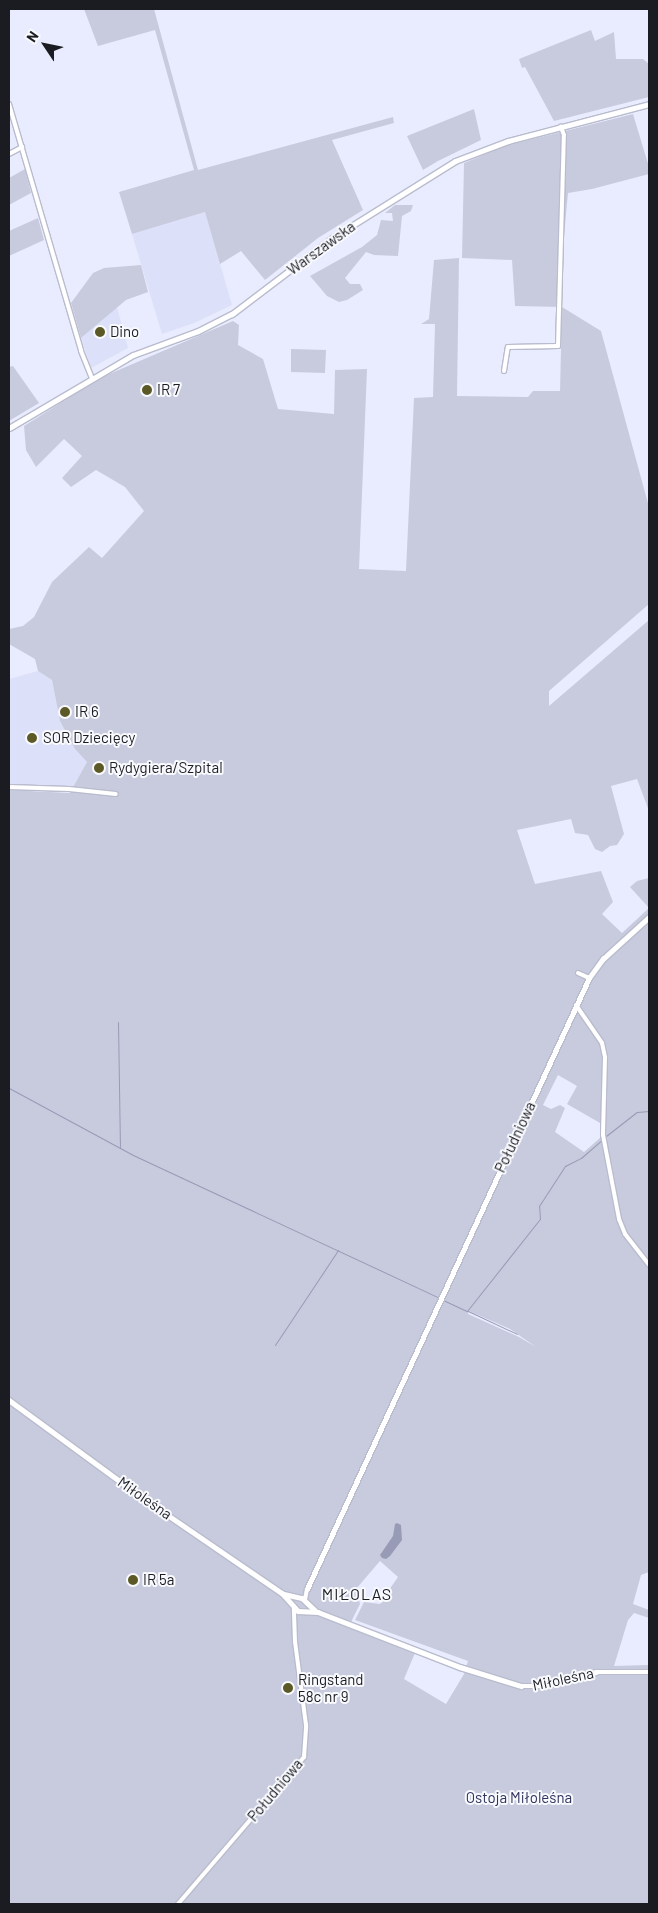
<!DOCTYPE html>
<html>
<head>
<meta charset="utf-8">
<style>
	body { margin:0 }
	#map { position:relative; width:658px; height:1913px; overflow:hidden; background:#e9ecfe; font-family:Barlow,sans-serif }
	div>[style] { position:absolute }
	.built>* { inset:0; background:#dce0f9 }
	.green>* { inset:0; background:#c8cbde }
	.water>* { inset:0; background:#979bb6 }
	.stream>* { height:1px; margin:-0.5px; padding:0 0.5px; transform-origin:0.5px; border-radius:0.5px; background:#979bb6 }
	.roads { filter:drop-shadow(1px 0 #b9bccd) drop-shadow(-1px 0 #b9bccd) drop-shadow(0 1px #b9bccd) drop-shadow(0 -1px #b9bccd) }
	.minor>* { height:4px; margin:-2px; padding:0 2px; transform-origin:2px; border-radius:2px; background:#fff }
	.tertiary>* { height:4.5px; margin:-2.25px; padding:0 2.25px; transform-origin:2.25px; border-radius:2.25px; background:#fff }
	.secondary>* { height:5px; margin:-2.5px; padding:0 2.5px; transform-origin:2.5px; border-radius:2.5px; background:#fff }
	.dots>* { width:14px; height:14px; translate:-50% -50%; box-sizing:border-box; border:2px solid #f9fafe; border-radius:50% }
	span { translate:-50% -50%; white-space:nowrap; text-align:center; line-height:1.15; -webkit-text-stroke:4px #f9fafe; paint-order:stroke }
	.street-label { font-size:15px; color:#1b1c22 }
	.poi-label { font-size:15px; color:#1b1c22 }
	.left { translate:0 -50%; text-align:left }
	.park-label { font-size:15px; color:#30335c }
	.neighbourhood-label { font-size:16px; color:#1b1c22; letter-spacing:1px }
	.frame { position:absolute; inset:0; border:10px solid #1b1c22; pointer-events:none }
	.north { position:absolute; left:20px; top:20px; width:50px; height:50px; -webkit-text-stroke:4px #f9fafe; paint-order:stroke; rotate:304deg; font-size:14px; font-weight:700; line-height:20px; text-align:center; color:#1b1c22 }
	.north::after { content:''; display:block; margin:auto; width:18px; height:22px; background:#1b1c22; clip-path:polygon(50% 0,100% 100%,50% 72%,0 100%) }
</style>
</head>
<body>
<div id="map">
	<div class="built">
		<div style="clip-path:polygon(205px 212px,232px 305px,194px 323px,162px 334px,132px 234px)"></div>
		<div style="clip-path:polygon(117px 307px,128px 348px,91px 368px,81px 338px)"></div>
		<div style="clip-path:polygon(38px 671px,52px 680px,60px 721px,75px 749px,87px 762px,74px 787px,9px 785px,9px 679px)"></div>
	</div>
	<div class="green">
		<div style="clip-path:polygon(84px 9px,154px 9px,198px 170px,393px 117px,394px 123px,332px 140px,363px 210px,318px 238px,265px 280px,241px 251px,220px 264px,205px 212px,132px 234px,119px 192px,194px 170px,155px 30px,98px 46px)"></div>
		<div style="clip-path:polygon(591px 30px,595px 41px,614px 32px,616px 59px,643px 59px,649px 64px,649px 97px,554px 121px,525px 67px,522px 68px,519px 59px)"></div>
		<div style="clip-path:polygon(474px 109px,481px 140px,438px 161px,423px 170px,407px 136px)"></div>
		<div style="clip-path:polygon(evenodd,633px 114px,649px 167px,649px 174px,592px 189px,568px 193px,561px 268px,562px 307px,601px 331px,649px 507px,649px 604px,549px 691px,549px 706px,649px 620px,649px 811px,637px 779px,611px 786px,624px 834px,617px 845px,610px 846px,602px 852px,595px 849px,588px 835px,575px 833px,571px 819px,517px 830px,535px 884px,601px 871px,613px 902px,602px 914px,622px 933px,649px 908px,630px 887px,637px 881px,649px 878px,649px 1572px,641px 1575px,633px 1604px,649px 1610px,649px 1618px,634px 1613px,628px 1620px,614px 1666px,649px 1665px,649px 1904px,9px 1904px,9px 790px,70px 793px,87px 762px,75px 749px,60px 721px,52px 680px,38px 671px,35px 659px,9px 644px,9px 629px,23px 626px,34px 617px,52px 582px,89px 547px,102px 558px,144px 511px,125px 487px,96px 470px,71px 487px,62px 478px,82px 456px,64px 439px,36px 467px,26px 450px,24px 426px,100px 378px,233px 321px,239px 325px,238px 345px,263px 359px,278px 409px,334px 414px,335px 370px,367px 369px,359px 569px,406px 571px,414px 398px,433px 397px,435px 324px,421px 324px,429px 319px,434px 260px,459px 258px,457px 396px,528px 397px,533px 391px,560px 391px,562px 307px,515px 306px,512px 260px,462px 258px,464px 163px,505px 146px,633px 114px,558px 1075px,577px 1086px,567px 1104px,600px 1123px,600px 1138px,584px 1152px,555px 1132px,565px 1108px,560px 1105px,551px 1109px,543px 1105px,558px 1075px,633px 114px,469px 1311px,510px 1329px,536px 1347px,519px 1337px,468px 1314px,469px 1311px,633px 114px,380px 1561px,398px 1577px,389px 1590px,391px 1595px,380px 1604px,364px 1602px,355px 1620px,468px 1661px,464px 1674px,446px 1704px,404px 1679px,415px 1653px,349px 1626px,360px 1604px,356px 1589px,380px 1561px)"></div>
		<div style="clip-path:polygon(25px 169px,31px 193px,9px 205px,9px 178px)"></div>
		<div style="clip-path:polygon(395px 205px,413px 205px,411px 211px,402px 216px,398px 256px,374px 255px,366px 252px,345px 278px,350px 284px,360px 284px,363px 290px,347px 300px,339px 302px,327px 296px,310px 276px,362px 247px,377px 235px,381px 220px,393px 221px,392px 213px,385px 213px)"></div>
		<div style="clip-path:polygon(38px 218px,44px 240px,9px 256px,9px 231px)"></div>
		<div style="clip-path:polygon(141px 265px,148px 292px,126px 300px,81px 338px,71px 303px,93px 273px,104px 268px)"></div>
		<div style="clip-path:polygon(291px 349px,326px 350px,325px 373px,291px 372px)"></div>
		<div style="clip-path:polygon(13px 366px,39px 403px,9px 421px,9px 367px)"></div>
	</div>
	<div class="water">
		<div style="clip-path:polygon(397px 1523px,401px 1525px,402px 1540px,390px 1556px,386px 1559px,382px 1558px,380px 1555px,393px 1536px,395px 1524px)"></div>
	</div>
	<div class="stream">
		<div style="left:118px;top:1022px;width:125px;rotate:89.1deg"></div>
		<div style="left:9px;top:1088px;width:141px;rotate:28.4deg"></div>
		<div style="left:133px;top:1155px;width:338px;rotate:25deg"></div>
		<div style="left:606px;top:1136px;width:39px;rotate:-38deg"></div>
		<div style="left:637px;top:1112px;width:12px;rotate:-5deg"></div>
		<div style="left:443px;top:1300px;width:26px;rotate:25deg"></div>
		<div style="left:467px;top:1311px;width:117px;rotate:-51.6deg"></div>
		<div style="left:540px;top:1219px;width:13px;rotate:-94deg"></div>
		<div style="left:539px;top:1206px;width:48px;rotate:-57deg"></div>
		<div style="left:565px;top:1166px;width:18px;rotate:-27deg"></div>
		<div style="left:581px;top:1158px;width:28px;rotate:-41deg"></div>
		<div style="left:468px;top:1311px;width:54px;rotate:25.1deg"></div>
		<div style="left:275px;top:1345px;width:114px;rotate:-56.4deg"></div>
	</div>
	<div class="roads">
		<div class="minor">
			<div style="left:9px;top:104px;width:257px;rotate:73.7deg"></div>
			<div style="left:81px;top:351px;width:29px;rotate:68deg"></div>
			<div style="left:9px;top:154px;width:15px;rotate:-28deg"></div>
			<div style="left:504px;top:371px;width:24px;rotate:-81deg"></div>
			<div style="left:508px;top:347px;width:50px;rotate:-1.1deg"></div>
			<div style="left:558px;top:346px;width:211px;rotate:-88.4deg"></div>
			<div style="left:564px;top:135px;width:9px;rotate:-111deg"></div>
			<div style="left:9px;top:787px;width:60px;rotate:1.9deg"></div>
			<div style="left:69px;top:789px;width:47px;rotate:6.1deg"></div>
			<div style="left:578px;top:973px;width:12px;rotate:24deg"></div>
			<div style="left:576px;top:1005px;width:46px;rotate:55.6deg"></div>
			<div style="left:602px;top:1043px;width:14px;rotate:78deg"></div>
			<div style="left:605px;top:1057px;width:78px;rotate:91.5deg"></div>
			<div style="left:603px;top:1135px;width:86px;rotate:79.2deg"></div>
			<div style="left:619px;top:1219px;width:16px;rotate:68deg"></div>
			<div style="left:625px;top:1234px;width:39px;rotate:52deg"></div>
			<div style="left:305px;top:1600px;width:11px;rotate:-80deg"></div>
			<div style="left:178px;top:1904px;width:194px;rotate:-49.4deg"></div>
			<div style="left:304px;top:1757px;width:32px;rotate:-86deg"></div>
			<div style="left:306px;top:1725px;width:84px;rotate:-97.5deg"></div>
			<div style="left:295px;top:1642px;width:34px;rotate:-92deg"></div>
		</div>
		<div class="tertiary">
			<div style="left:9px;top:1400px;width:166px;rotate:36.2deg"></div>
			<div style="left:143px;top:1498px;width:168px;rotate:34.4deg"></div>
			<div style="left:282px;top:1593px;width:24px;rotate:48deg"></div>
			<div style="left:298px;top:1611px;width:20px;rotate:3deg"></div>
			<div style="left:318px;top:1612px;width:152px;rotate:21.2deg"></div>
			<div style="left:460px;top:1667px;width:64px;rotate:17.3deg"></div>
			<div style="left:521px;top:1686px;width:22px"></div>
			<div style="left:543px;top:1686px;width:55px;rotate:-14.8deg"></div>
			<div style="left:596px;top:1672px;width:53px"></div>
			<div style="left:307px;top:1589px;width:673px;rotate:-65.22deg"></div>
			<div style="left:589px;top:978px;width:24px;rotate:-54deg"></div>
			<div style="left:603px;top:959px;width:62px;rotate:-42.4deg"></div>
			<div style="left:284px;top:1594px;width:18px;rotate:13deg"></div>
			<div style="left:302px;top:1598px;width:18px;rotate:43deg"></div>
		</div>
		<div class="secondary">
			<div style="left:9px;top:428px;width:144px;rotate:-30.5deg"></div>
			<div style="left:133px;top:355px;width:69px;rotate:-20.3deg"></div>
			<div style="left:198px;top:331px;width:38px;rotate:-27deg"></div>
			<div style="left:232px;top:314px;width:126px;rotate:-37.2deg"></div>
			<div style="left:332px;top:238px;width:145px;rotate:-32deg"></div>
			<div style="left:455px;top:161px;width:57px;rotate:-20.7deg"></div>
			<div style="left:508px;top:141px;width:146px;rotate:-14.7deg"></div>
		</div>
	</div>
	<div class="dots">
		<div style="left:100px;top:332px;background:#5b5926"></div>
		<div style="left:147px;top:390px;background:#5b5926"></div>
		<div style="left:65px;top:712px;background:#5b5926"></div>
		<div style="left:32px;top:738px;background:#5b5926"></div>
		<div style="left:99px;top:768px;background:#5b5926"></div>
		<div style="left:133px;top:1580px;background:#5b5926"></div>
		<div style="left:288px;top:1688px;background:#5b5926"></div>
	</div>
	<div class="street-label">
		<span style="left:321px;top:248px;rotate:-36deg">Warszawska</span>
		<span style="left:515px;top:1137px;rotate:-65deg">Południowa</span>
		<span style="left:145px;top:1498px;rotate:35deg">Miłoleśna</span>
		<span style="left:563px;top:1679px;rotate:-12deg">Miłoleśna</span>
		<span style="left:275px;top:1790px;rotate:-50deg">Południowa</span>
	</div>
	<div class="poi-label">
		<span class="left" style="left:110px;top:332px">Dino</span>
		<span class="left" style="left:157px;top:390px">IR 7</span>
		<span class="left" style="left:75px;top:712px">IR 6</span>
		<span class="left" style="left:43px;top:738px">SOR Dziecięcy</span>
		<span class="left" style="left:109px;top:768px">Rydygiera/Szpital</span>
		<span class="left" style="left:143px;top:1580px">IR 5a</span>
		<span class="left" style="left:298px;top:1688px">Ringstand<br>58c nr 9</span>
	</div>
	<div class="park-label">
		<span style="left:519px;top:1798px">Ostoja Miłoleśna</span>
	</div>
	<div class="neighbourhood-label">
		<span style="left:357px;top:1594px">MIŁOLAS</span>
	</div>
	<div class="frame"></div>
	<div class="north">N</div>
</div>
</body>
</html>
